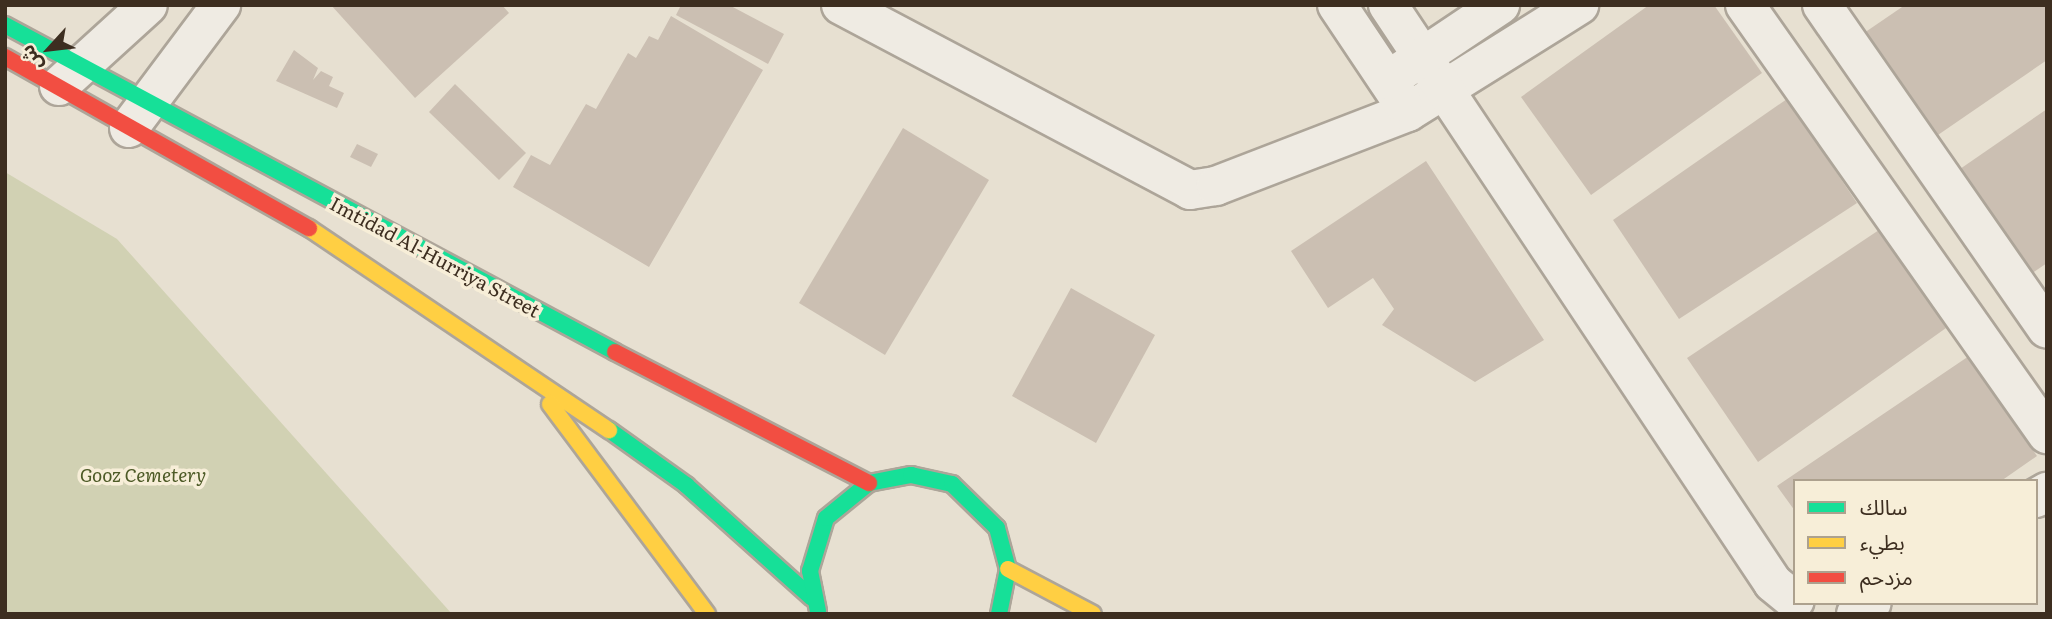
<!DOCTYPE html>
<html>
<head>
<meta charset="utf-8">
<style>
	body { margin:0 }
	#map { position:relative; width:2052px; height:619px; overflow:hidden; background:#e7e0d1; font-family:Literata,"Noto Sans Arabic",serif }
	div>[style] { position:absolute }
	.cemetery>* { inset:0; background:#d1d1b3 }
	.building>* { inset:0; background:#cbbfb2 }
	.roads { filter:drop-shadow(2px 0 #ada599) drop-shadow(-2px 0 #ada599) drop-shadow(0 2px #ada599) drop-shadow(0 -2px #ada599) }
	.street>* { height:38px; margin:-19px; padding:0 19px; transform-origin:19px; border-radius:19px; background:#efebe3 }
	.fast>* { height:16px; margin:-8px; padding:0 8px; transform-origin:8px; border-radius:8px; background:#16e098 }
	.slow>* { height:16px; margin:-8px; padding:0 8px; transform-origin:8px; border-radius:8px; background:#ffcf43 }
	.jam>* { height:16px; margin:-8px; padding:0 8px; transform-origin:8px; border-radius:8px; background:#f24e42 }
	span { translate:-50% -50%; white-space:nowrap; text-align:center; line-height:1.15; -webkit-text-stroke:7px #f7eed8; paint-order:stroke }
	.street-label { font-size:19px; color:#3d2e20 }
	.park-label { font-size:19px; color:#4d5a26; font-style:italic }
	.frame { position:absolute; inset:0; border:7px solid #3d2e20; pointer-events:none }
	.legend { position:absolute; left:1793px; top:479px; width:245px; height:126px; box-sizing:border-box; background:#f7eed8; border:2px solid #ada18e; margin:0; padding:9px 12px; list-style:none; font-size:21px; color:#3d2e20 }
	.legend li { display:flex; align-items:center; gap:14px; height:35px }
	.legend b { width:35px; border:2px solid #ada18e }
	.north { position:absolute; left:14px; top:14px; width:70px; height:70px; -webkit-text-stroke:5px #f7eed8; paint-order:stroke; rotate:243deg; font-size:19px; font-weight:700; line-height:28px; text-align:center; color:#3d2e20 }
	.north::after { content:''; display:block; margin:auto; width:24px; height:32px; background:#3d2e20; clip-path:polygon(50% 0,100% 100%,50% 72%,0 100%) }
</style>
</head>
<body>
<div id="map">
	<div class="cemetery">
		<div style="clip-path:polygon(5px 172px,117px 239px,452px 614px,5px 614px)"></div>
	</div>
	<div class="building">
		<div style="clip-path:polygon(331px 5px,502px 5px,509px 13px,415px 98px)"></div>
		<div style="clip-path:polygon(681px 5px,729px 5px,784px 34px,768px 64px,676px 15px)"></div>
		<div style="clip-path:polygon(1649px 5px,1714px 5px,1762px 73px,1591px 195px,1521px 97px)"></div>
		<div style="clip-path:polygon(1905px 5px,2047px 5px,2047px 60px,1935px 137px,1864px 33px)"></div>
		<div style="clip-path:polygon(671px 16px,763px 70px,649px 267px,513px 187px,531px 155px,550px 165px,586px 104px,596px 109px,628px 53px,636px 58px,649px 36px,658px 40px)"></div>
		<div style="clip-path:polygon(294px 50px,318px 68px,313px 80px,321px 71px,333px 77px,329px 86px,344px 93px,337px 108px,276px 81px)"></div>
		<div style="clip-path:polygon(455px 84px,526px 153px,499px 180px,429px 112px)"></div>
		<div style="clip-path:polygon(1787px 99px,1857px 203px,1679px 319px,1613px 220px)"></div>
		<div style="clip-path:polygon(2047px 109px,2047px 263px,2031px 274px,1960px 169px)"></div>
		<div style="clip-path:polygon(903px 128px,989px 180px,885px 355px,799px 303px)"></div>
		<div style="clip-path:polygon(357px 144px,378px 154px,371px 167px,350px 157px)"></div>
		<div style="clip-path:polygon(1426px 161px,1544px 340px,1475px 382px,1382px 325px,1394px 309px,1373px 278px,1328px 308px,1291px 251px)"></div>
		<div style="clip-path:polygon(1882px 228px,1946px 328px,1758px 462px,1687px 358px)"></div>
		<div style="clip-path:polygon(1071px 288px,1155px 335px,1096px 443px,1012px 396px)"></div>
		<div style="clip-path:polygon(1969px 356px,2037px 456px,2001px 481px,1795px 481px,1795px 511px,1777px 486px)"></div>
	</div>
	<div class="roads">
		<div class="street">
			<div style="left:841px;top:5px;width:395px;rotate:27.9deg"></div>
			<div style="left:1190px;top:190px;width:26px;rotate:-9deg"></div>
			<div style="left:1216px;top:186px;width:206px;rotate:-21.1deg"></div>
			<div style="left:1408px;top:112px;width:202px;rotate:-32deg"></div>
			<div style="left:1337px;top:5px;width:117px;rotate:56.2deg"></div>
			<div style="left:1388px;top:5px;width:694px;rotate:56.33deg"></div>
			<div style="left:1773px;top:583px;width:28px;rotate:39deg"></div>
			<div style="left:1745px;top:5px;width:525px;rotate:54.86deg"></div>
			<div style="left:1822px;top:5px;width:394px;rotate:55.2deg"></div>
			<div style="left:1388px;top:80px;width:135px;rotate:-33.8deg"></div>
			<div style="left:59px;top:86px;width:120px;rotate:-42.3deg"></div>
			<div style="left:129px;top:128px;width:154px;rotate:-53.2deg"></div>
			<div style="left:2036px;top:498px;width:13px;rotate:-29deg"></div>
			<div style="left:1856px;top:614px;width:19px;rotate:-35deg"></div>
		</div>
		<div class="fast">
			<div style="left:5px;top:25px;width:692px;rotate:28.19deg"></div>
			<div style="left:609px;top:430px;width:95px;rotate:35.5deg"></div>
			<div style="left:686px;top:485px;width:169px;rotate:41.9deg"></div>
			<div style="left:818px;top:611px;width:41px;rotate:-101.3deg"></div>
			<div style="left:810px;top:571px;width:55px;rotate:-73.2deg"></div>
			<div style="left:826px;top:518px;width:55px;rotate:-39.1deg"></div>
			<div style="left:869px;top:483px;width:43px;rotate:-10.8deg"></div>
			<div style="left:911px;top:475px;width:42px;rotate:12.4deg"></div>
			<div style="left:952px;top:484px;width:63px;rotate:44.4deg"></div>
			<div style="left:997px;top:528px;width:42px;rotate:75deg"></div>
			<div style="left:1008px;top:569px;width:46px;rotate:101.3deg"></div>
		</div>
		<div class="slow">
			<div style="left:309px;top:228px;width:362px;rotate:34deg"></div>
			<div style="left:550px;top:404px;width:262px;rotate:53.2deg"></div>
			<div style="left:1008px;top:569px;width:96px;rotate:27.9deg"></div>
		</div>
		<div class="jam">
			<div style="left:5px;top:57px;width:349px;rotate:29.4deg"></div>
			<div style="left:615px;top:352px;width:286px;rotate:27.3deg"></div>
		</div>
	</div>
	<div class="street-label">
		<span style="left:435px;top:257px;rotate:28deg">Imtidad Al-Hurriya Street</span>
	</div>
	<div class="park-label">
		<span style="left:143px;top:475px">Gooz Cemetery</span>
	</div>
	<div class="frame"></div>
	<ul class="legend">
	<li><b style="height:9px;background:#16e098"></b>سالك</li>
	<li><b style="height:9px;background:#ffcf43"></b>بطيء</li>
	<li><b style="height:9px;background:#f24e42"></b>مزدحم</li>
	</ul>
	<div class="north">ش</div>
</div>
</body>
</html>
